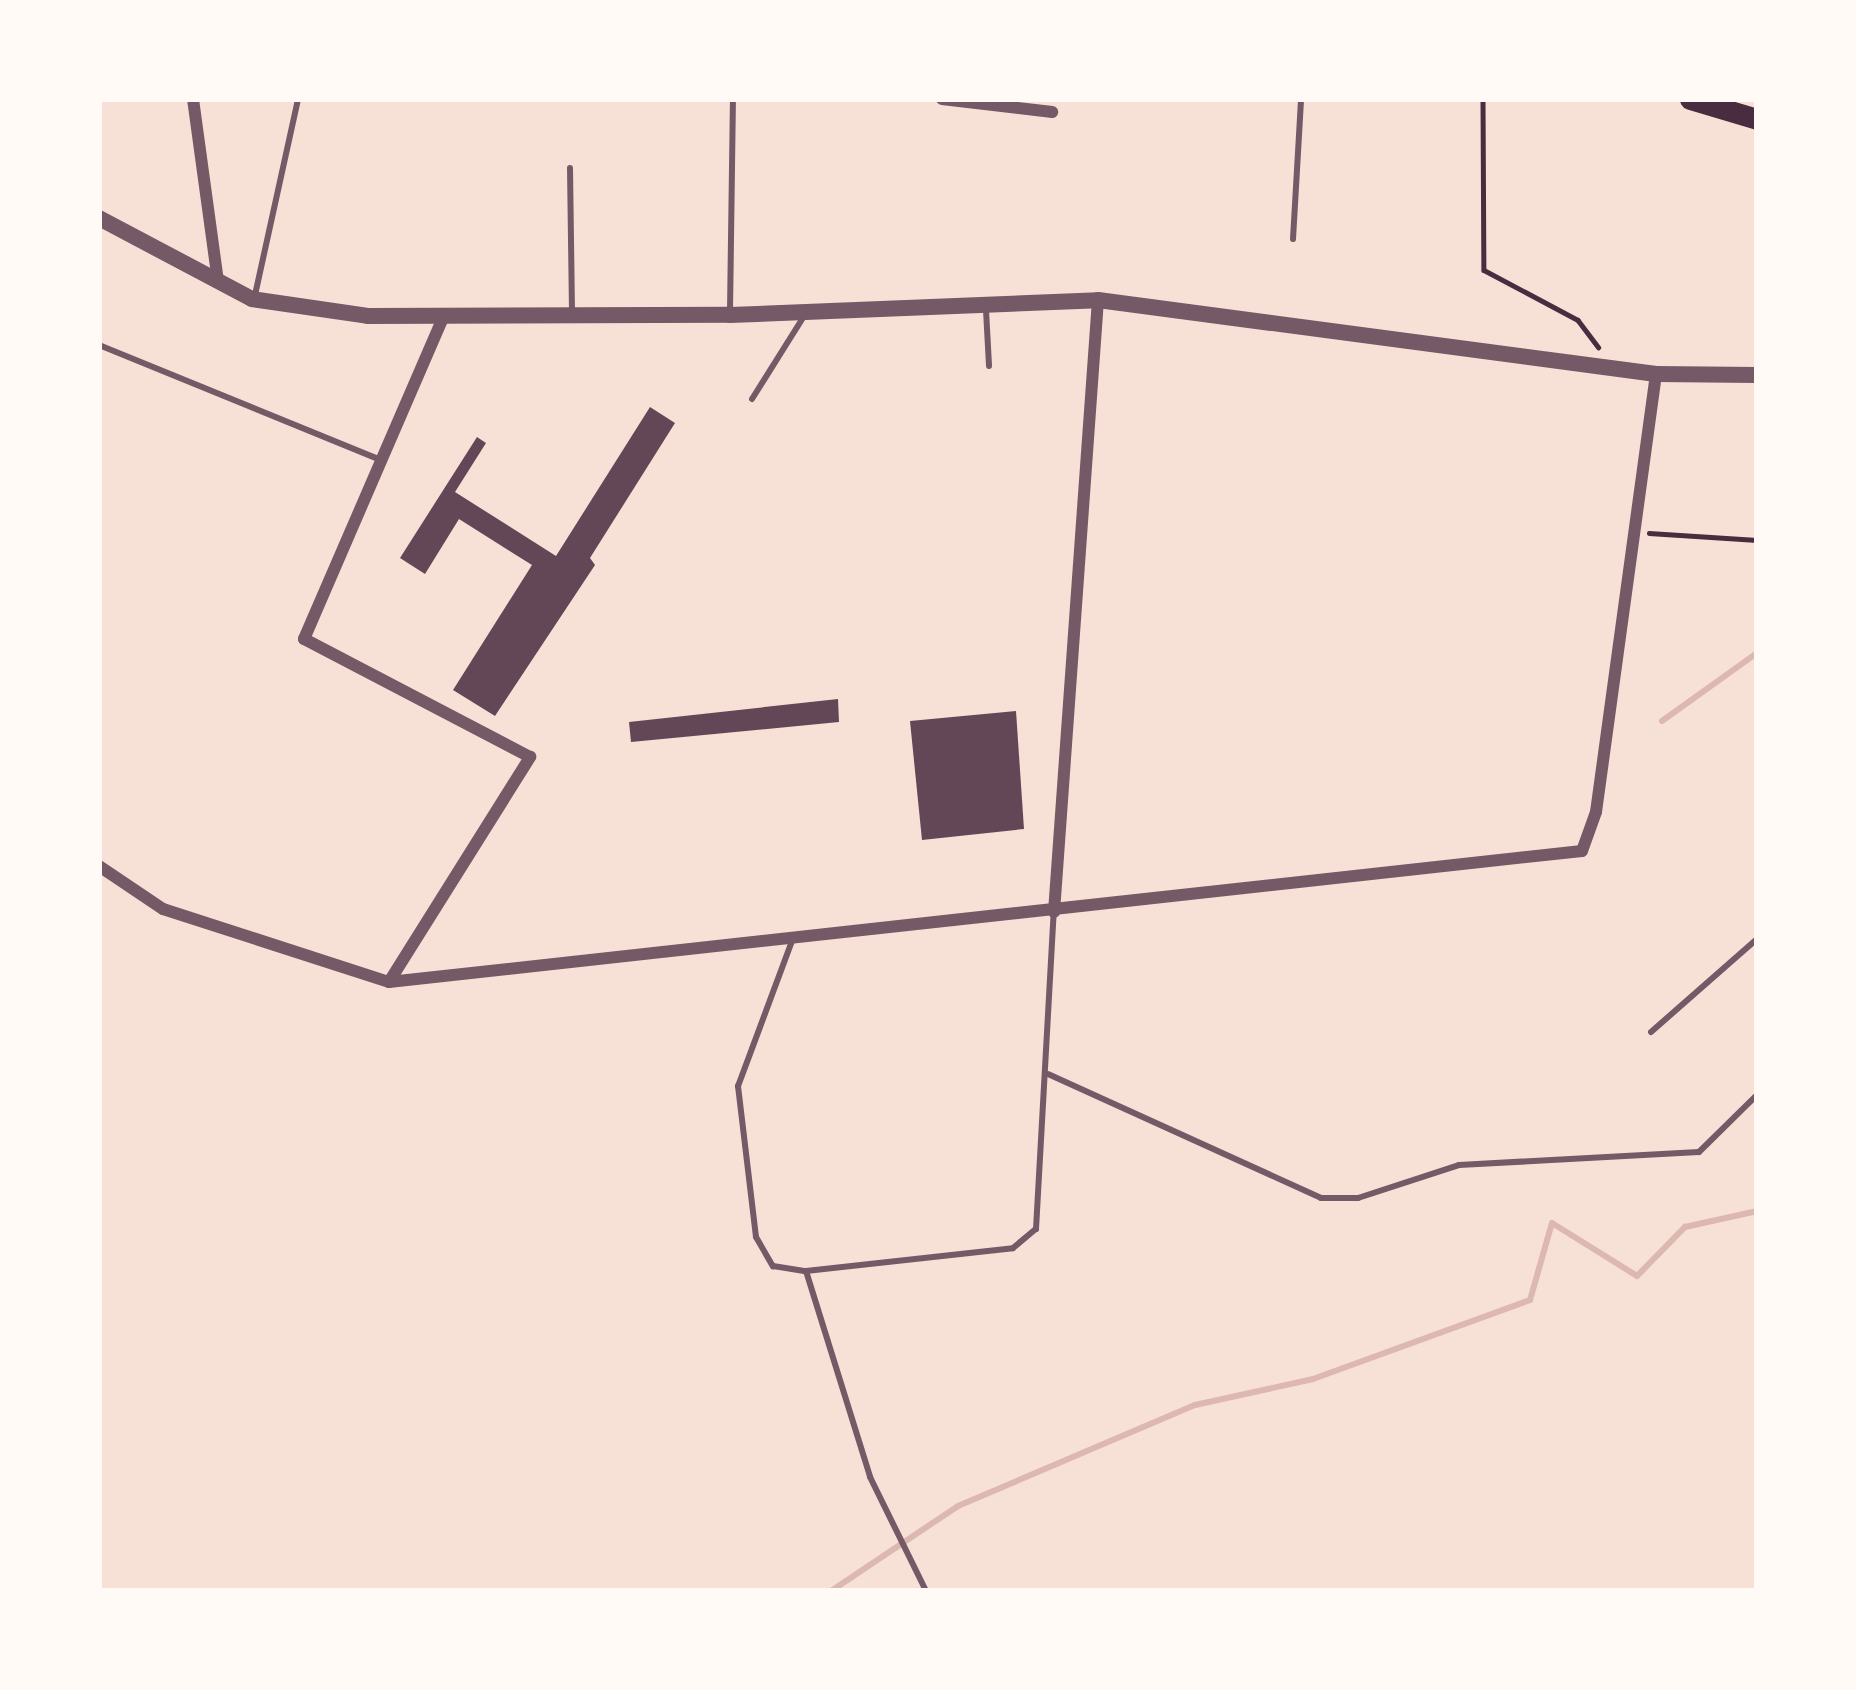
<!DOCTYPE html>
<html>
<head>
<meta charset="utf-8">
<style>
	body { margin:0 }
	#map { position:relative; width:1856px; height:1690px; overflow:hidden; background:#f7e1d7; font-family:"Noto Sans",sans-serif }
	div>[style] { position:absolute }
	.stream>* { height:6px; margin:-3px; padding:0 3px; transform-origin:3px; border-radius:3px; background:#dcb8b0 }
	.building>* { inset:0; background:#644757 }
	.path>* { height:4.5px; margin:-2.25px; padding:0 2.25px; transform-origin:2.25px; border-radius:2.25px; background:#4a2c40 }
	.service>* { height:6px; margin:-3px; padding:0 3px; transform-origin:3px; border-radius:3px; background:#755966 }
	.minor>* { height:12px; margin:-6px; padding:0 6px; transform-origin:6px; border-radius:6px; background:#755966 }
	.tertiary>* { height:16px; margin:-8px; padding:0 8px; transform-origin:8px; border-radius:8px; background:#755966 }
	.primary>* { height:21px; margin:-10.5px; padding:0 10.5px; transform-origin:10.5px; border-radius:10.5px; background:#4a2c40 }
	span { translate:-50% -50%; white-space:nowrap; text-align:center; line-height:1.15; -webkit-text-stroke:9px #fffaf5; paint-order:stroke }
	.frame { position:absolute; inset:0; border:102px solid #fffaf5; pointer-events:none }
</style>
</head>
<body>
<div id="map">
	<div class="stream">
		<div style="left:1662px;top:721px;width:117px;rotate:-35.6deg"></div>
		<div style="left:831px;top:1591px;width:153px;rotate:-33.8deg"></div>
		<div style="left:958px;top:1506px;width:258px;rotate:-23.1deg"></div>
		<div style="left:1195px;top:1405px;width:121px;rotate:-12.4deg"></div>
		<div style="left:1313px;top:1379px;width:231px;rotate:-20deg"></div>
		<div style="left:1530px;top:1300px;width:80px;rotate:-74.1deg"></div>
		<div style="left:1552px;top:1223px;width:100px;rotate:31.9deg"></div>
		<div style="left:1637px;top:1276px;width:69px;rotate:-45.6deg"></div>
		<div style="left:1685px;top:1227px;width:74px;rotate:-12.5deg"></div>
	</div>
	<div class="building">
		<div style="clip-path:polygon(650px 407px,675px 423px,590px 558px,595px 565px,495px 716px,453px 690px,532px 565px,459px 519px,425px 574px,400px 558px,477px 437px,486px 443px,455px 492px,556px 556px)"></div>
		<div style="clip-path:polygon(838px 699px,839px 722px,631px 742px,629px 722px)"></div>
		<div style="clip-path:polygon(1016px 711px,1024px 829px,922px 840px,910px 721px)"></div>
	</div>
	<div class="path">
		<div style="left:1483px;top:99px;width:171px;rotate:89.7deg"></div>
		<div style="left:1484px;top:270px;width:106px;rotate:28deg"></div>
		<div style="left:1578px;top:320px;width:34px;rotate:53deg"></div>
		<div style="left:1649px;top:533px;width:108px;rotate:3.7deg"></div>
	</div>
	<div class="service">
		<div style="left:570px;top:168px;width:144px;rotate:89.2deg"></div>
		<div style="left:1293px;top:239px;width:140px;rotate:-86.7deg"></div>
		<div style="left:255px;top:295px;width:201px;rotate:-77.6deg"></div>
		<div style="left:986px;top:310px;width:56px;rotate:86.9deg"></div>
		<div style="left:730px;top:311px;width:212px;rotate:-89.2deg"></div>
		<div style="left:99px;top:345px;width:302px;rotate:22.2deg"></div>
		<div style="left:752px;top:399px;width:98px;rotate:-57.9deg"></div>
		<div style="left:792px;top:941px;width:155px;rotate:110.4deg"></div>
		<div style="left:738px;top:1086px;width:152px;rotate:83.2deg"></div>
		<div style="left:756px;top:1237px;width:34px;rotate:60deg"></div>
		<div style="left:773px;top:1266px;width:33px;rotate:9deg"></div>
		<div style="left:806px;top:1271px;width:208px;rotate:-6.3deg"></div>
		<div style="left:1013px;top:1248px;width:30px;rotate:-40deg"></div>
		<div style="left:1036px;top:1229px;width:318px;rotate:-86.8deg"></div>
		<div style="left:1651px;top:1032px;width:141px;rotate:-41.3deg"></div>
		<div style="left:1048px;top:1074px;width:300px;rotate:24.4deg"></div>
		<div style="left:1321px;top:1198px;width:37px"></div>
		<div style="left:1358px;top:1198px;width:106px;rotate:-18.1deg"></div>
		<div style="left:1459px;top:1165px;width:240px;rotate:-3.1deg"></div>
		<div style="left:1699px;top:1152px;width:81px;rotate:-44.5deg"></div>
		<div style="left:806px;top:1271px;width:216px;rotate:72.7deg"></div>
		<div style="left:870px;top:1477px;width:127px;rotate:63.8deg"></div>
	</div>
	<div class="minor">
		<div style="left:193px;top:99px;width:184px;rotate:82.2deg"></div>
		<div style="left:942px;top:99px;width:111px;rotate:6.7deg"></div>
		<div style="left:99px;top:866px;width:77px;rotate:33.9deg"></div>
		<div style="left:163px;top:909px;width:237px;rotate:17.9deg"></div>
		<div style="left:389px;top:982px;width:1200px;rotate:-6.27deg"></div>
		<div style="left:1582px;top:851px;width:41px;rotate:-70.3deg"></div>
		<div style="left:1596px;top:812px;width:442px;rotate:-82.2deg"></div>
		<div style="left:1054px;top:912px;width:614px;rotate:-85.89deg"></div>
		<div style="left:389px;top:982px;width:266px;rotate:-57.9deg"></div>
		<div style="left:530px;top:757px;width:255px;rotate:-152.4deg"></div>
		<div style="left:304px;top:639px;width:352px;rotate:-66.6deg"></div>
	</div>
	<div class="tertiary">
		<div style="left:99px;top:218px;width:173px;rotate:27.9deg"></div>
		<div style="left:252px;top:299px;width:117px;rotate:8.3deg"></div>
		<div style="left:368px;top:316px;width:362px;rotate:-0.2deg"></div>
		<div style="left:730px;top:315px;width:368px;rotate:-2.3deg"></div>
		<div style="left:1098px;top:300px;width:563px;rotate:7.55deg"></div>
		<div style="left:1656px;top:374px;width:101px;rotate:0.6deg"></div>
	</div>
	<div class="primary">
		<div style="left:1690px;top:99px;width:70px;rotate:16.6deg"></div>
	</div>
	<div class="frame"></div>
</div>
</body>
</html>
